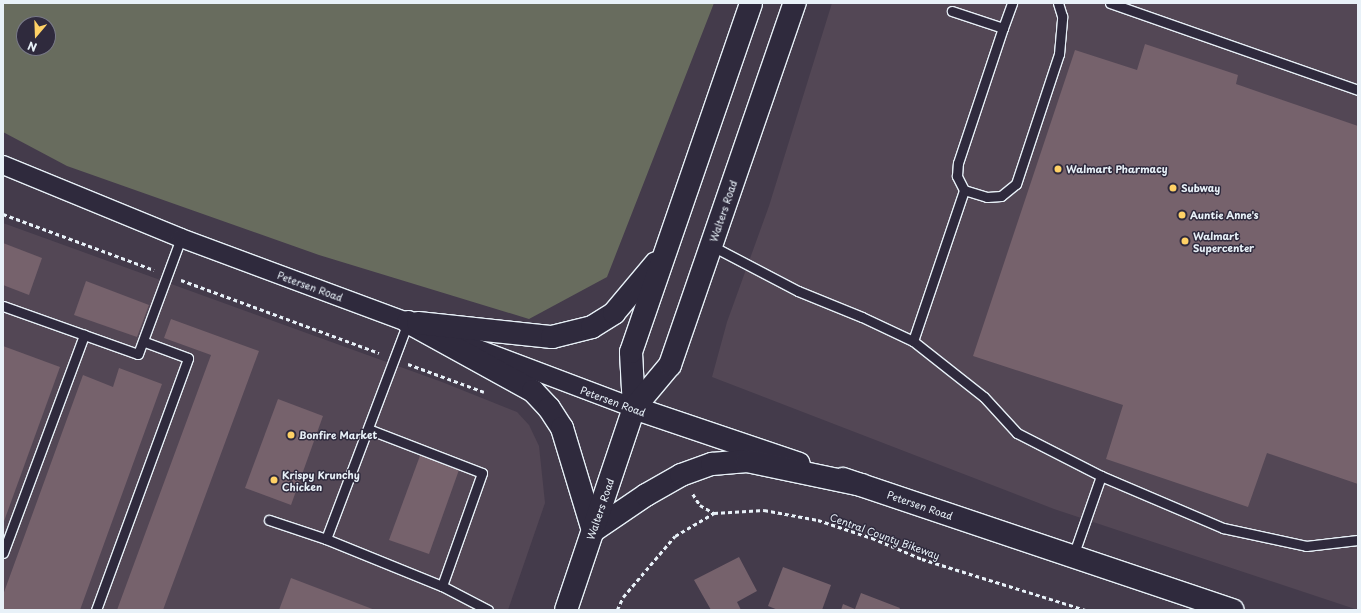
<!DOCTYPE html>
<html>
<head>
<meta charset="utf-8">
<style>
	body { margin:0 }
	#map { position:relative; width:1361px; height:613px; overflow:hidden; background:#443b4b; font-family:"Playpen Sans",sans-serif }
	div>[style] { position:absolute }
	.built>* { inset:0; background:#534755 }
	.green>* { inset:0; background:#686c5e }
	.building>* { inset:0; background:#76626c }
	.path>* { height:2.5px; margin-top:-1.25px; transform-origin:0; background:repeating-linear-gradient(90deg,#e8f1f8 0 4px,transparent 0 7px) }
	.roads { filter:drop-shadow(1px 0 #e8f1f8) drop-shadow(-1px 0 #e8f1f8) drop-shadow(0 1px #e8f1f8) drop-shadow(0 -1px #e8f1f8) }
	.lane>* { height:9px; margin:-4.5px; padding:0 4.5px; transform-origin:4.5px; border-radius:4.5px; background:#2f2a3d }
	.street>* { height:18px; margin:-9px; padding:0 9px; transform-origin:9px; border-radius:9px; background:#2f2a3d }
	.secondary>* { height:22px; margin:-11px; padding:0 11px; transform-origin:11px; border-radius:11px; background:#2f2a3d }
	.primary>* { height:22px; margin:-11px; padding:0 11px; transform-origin:11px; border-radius:11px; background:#2f2a3d }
	.dots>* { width:11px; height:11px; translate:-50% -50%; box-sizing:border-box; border:2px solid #2f2a3d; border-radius:50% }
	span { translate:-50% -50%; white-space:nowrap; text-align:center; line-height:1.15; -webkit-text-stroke:3px #2f2a3d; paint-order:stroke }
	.poi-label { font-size:10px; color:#e8f1f8; font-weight:700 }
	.left { translate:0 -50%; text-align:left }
	.street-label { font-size:10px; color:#e8f1f8 }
	.frame { position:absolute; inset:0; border:4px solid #e8f1f8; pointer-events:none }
	.north { position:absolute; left:16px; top:16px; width:40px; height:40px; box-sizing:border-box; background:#2f2a3d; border:1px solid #797a88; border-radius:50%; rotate:199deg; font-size:11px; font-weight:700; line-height:16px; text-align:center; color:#e8f1f8 }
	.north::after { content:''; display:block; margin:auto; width:14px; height:18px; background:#ffd166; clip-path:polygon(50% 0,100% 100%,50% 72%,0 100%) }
</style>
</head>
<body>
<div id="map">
	<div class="built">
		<div style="clip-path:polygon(832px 3px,1358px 3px,1358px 610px,1054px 509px,712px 377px,727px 322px,769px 206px)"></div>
		<div style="clip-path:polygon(3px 223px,442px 382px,517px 412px,529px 425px,539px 446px,545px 503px,508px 610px,3px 610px)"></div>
	</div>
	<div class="green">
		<div style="clip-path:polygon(evenodd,3px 3px,714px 3px,607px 277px,529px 319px,319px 255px,67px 166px,3px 132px,3px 3px,24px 24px,48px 24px,48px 48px,24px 48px,24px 24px)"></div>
	</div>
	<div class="building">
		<div style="clip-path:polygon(1145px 44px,1238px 75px,1236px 84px,1358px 126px,1358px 484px,1267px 453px,1248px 507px,1106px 459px,1123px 405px,973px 356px,1075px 50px,1137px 70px)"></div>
		<div style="clip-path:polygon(3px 243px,42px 258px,29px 295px,3px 285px)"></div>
		<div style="clip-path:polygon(86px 281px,149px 305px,137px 337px,74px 315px)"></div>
		<div style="clip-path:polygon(171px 319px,259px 351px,163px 610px,117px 610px,211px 355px,164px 338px)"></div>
		<div style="clip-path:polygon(3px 346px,60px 367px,3px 524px)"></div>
		<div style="clip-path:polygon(119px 368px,162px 384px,80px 610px,3px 610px,3px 595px,83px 375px,113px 387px)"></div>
		<div style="clip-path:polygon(278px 399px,323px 416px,291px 505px,245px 488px)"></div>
		<div style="clip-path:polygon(421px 453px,460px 467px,429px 554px,389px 540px)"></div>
		<div style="clip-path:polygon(739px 557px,757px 591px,737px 602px,741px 610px,711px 610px,694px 580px)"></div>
		<div style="clip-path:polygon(783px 567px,831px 585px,822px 610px,778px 610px,768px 606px)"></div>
		<div style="clip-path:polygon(291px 578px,375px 610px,279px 610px)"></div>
		<div style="clip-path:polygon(861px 593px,900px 608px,899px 610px,841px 610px,843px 604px,855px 609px)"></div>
	</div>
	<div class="path">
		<div style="left:3px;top:214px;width:161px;rotate:20.3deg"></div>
		<div style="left:181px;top:280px;width:211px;rotate:20.2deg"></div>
		<div style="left:408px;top:364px;width:81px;rotate:20.2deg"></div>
		<div style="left:693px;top:494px;width:13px;rotate:58deg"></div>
		<div style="left:700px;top:505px;width:16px;rotate:30deg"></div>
		<div style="left:714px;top:513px;width:50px;rotate:-3.4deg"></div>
		<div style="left:764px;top:510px;width:55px;rotate:10.5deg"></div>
		<div style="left:818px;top:520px;width:57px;rotate:18.4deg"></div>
		<div style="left:872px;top:538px;width:54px;rotate:22.8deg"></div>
		<div style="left:922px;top:559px;width:172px;rotate:17.3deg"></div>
		<div style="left:617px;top:610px;width:14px;rotate:-65deg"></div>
		<div style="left:623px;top:597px;width:80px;rotate:-49.6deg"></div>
		<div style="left:675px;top:536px;width:45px;rotate:-30.5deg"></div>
	</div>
	<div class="roads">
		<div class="lane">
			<div style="left:1110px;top:3px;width:263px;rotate:19.3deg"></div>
			<div style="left:1003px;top:28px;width:27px;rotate:-70deg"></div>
			<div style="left:964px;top:190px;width:24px;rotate:17deg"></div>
			<div style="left:987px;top:197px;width:14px;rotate:-4deg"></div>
			<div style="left:1001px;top:196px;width:19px;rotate:-39deg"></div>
			<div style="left:1016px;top:184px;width:137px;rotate:-71.7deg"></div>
			<div style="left:1059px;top:54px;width:38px;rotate:-85deg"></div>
			<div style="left:1062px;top:16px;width:14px;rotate:-107deg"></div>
			<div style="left:712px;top:246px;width:97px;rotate:27.6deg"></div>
			<div style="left:798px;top:291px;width:69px;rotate:22.1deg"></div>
			<div style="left:862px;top:317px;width:56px;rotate:25.2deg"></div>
			<div style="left:913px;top:341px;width:90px;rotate:38.3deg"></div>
			<div style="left:984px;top:397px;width:49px;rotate:47.5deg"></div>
			<div style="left:1017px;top:433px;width:94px;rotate:27.1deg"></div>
			<div style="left:1101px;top:476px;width:133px;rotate:23.1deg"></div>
			<div style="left:1223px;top:528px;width:85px;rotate:12.2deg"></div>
			<div style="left:1306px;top:546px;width:52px;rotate:-6.6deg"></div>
			<div style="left:3px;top:306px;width:143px;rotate:19.6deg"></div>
			<div style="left:138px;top:354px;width:124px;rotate:-69.7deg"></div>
			<div style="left:408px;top:322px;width:232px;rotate:110.7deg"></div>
			<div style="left:326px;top:539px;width:125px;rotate:22.1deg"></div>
			<div style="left:442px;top:586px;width:52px;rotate:27.6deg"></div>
			<div style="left:913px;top:341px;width:159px;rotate:-71.3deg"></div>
			<div style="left:964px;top:190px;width:16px;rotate:-117deg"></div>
			<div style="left:957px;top:176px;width:13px;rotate:-86deg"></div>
			<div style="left:958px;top:163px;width:142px;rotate:-71.6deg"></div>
			<div style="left:1003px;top:28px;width:54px;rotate:-161.6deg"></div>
			<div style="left:368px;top:429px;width:122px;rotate:21.1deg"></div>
			<div style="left:482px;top:473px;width:120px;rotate:109.5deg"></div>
			<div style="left:269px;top:520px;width:60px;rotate:18.4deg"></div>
			<div style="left:3px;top:553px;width:233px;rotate:-69.6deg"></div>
			<div style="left:1073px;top:556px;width:85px;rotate:-70.7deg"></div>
			<div style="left:96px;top:610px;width:268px;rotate:-69.9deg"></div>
			<div style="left:188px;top:358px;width:46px;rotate:-159.6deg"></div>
		</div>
		<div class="street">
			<div style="left:3px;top:165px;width:192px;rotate:22.3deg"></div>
			<div style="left:181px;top:238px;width:255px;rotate:20.4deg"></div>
			<div style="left:462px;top:343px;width:184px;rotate:20.7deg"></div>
		</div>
		<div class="secondary">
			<div style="left:634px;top:408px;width:174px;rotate:18.7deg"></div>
			<div style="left:843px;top:479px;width:411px;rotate:18.6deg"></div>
		</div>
		<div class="primary">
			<div style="left:408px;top:322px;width:143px;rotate:28.9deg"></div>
			<div style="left:533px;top:391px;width:23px;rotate:47deg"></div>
			<div style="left:549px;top:408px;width:24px;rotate:57deg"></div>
			<div style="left:562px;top:428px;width:108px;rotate:73.2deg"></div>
			<div style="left:418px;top:323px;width:135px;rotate:6deg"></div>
			<div style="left:552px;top:337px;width:41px;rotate:-14deg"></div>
			<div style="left:592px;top:327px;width:26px;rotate:-32deg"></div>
			<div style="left:614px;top:313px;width:65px;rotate:-50deg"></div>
			<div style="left:634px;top:408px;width:56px;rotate:-93.1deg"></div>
			<div style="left:631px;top:352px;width:369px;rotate:-71deg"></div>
			<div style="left:593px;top:531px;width:64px;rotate:-34.2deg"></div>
			<div style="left:646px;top:495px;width:40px;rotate:-29.7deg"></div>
			<div style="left:681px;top:475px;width:33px;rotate:-20deg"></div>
			<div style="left:712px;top:464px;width:35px;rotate:-5deg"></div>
			<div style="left:747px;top:461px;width:117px;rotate:11.8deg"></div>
			<div style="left:566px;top:610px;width:213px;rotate:-71.4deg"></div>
			<div style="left:634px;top:408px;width:56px;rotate:-50.1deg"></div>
			<div style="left:670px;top:365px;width:383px;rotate:-71deg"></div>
		</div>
	</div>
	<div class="dots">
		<div style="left:1058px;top:169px;background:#ffd166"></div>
		<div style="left:1173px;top:188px;background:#ffd166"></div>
		<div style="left:1182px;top:215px;background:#ffd166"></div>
		<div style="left:1185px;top:241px;background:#ffd166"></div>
		<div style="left:291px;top:435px;background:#ffd166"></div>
		<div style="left:274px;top:480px;background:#ffd166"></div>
	</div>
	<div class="poi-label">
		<span class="left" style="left:1066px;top:169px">Walmart Pharmacy</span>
		<span class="left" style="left:1181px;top:188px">Subway</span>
		<span class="left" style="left:1190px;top:215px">Auntie Anne's</span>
		<span class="left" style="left:1193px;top:241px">Walmart<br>Supercenter</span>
		<span class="left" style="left:299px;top:435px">Bonfire Market</span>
		<span class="left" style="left:282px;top:480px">Krispy Krunchy<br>Chicken</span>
	</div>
	<div class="street-label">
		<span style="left:723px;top:211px;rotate:-71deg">Walters Road</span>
		<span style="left:310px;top:286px;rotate:20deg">Petersen Road</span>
		<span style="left:613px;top:401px;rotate:20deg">Petersen Road</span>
		<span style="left:920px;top:505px;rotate:19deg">Petersen Road</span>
		<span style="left:600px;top:509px;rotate:-71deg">Walters Road</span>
		<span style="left:885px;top:536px;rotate:20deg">Central County Bikeway</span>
	</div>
	<div class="frame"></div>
	<div class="north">N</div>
</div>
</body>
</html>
